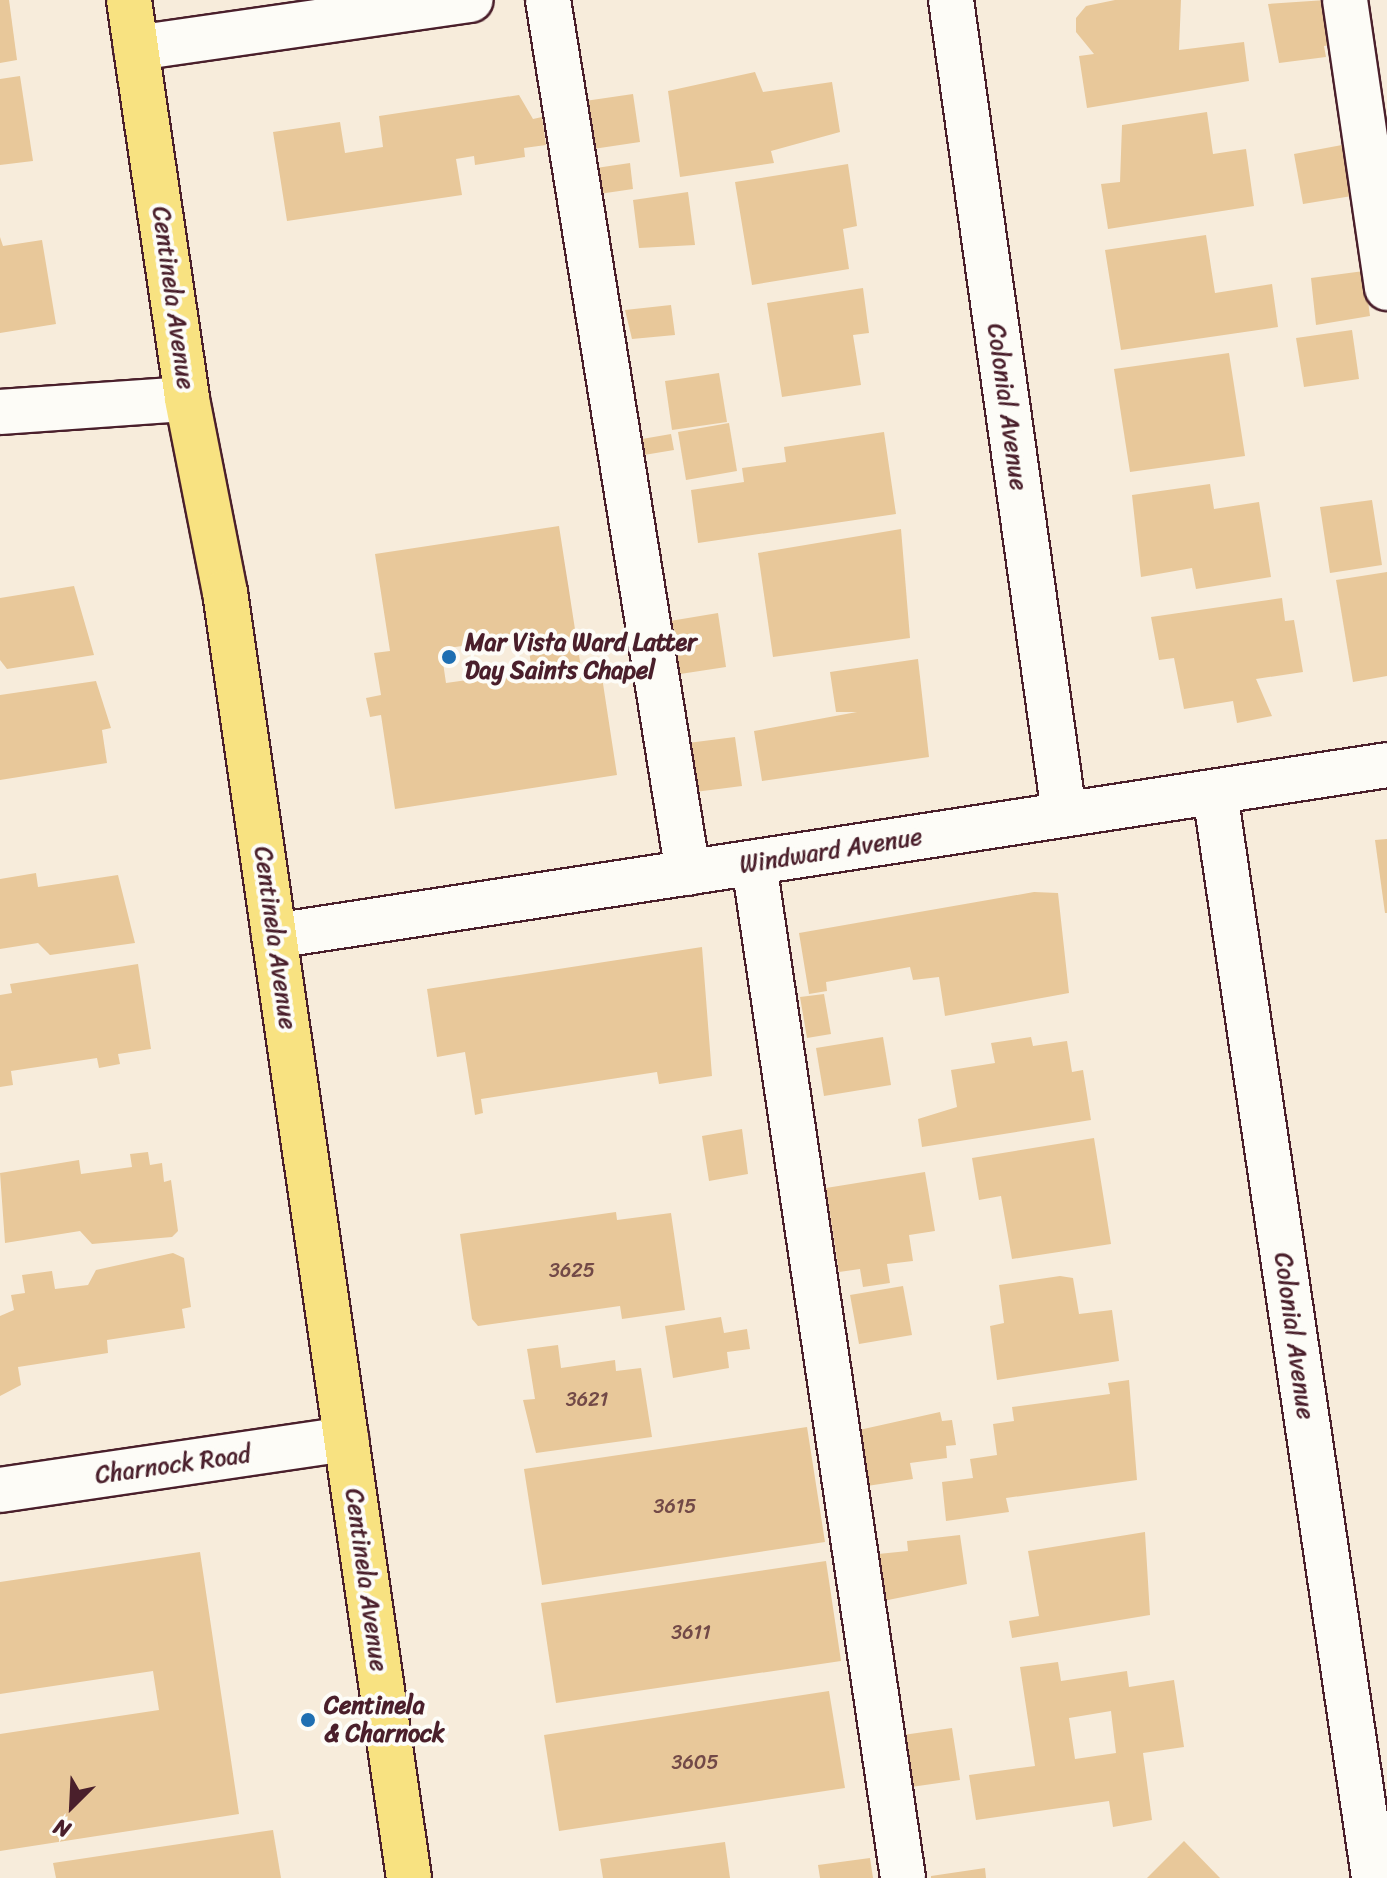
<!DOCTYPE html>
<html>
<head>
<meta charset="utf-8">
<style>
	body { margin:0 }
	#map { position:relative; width:1387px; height:1878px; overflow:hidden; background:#f7ecdb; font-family:Sriracha,sans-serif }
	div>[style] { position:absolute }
	.building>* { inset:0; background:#e8c89a }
	.roads { filter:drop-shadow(2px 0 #4a1f2b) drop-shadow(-2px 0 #4a1f2b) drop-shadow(0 2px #4a1f2b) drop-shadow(0 -2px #4a1f2b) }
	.minor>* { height:44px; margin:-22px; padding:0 22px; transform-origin:22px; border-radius:22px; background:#fdfcf7 }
	.major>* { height:44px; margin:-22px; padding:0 22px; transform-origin:22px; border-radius:22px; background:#f8e281 }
	.dots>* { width:22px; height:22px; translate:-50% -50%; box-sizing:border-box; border:4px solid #fdfcf7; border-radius:50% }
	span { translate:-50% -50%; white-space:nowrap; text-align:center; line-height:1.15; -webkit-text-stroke:8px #fdfcf7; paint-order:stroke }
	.number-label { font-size:20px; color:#724947 }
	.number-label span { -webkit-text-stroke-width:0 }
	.street-label { font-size:24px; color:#4a1f2b }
	.poi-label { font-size:24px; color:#4a1f2b; font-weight:700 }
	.left { translate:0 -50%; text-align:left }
	.north { position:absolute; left:32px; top:1766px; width:80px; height:80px; -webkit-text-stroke:6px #fdfcf7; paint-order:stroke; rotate:204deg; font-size:22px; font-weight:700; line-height:32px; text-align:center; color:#4a1f2b }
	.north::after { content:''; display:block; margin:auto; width:28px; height:36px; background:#4a1f2b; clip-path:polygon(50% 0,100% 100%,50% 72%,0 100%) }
</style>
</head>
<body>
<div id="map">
	<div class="building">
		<div style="clip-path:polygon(0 0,9px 0,17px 60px,0 63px)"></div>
		<div style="clip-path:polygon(1115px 0,1181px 0,1179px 50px,1244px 42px,1249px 81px,1087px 108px,1079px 56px,1094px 54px,1076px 32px,1076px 18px,1086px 6px)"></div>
		<div style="clip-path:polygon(1326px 0,1332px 45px,1324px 46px,1326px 57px,1279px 63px,1268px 4px)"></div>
		<div style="clip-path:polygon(755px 72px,763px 92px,832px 82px,840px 132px,771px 151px,774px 163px,680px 177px,668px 91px)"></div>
		<div style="clip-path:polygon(20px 76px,33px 161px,0 165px,0 79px)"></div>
		<div style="clip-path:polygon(633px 94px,640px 142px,593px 149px,585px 101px)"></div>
		<div style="clip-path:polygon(519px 95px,533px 119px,542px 117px,546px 145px,524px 148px,525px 157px,475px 165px,474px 156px,456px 159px,462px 195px,287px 221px,273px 132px,340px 122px,345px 153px,383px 147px,379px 116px)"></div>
		<div style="clip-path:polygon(1207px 112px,1213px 154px,1246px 149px,1254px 206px,1108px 229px,1101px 184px,1120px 182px,1122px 125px)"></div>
		<div style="clip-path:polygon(1342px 145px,1352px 196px,1303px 204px,1294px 154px)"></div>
		<div style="clip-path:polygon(630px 163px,633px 189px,599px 194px,596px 168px)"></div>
		<div style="clip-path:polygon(848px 164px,857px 226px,843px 229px,849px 269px,752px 285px,735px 182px)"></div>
		<div style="clip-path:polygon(688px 192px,695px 245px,639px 248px,633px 200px)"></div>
		<div style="clip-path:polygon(1206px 235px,1215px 293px,1272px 284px,1278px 327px,1121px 350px,1105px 250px)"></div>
		<div style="clip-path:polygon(0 237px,3px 246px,42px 240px,56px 324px,0 333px)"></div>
		<div style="clip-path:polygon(1364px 271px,1370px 316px,1316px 325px,1311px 278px)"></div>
		<div style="clip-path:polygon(863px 288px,869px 333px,853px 335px,861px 385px,782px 397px,767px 303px)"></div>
		<div style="clip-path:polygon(671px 305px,675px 335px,632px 339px,625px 310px)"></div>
		<div style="clip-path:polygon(1352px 330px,1359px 379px,1304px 387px,1296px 338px)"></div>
		<div style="clip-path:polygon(1229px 353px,1245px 456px,1130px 472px,1114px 369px)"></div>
		<div style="clip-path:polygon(719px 373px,727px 422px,672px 430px,665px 381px)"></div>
		<div style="clip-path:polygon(729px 423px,737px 471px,686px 480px,678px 432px)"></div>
		<div style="clip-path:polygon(884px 432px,896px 514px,698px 543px,691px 490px,744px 482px,742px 468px,786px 462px,784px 447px)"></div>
		<div style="clip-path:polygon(671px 434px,674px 450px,644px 455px,642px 439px)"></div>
		<div style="clip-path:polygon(1210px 484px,1214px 509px,1259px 502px,1271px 577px,1196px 589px,1192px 568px,1141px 577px,1132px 495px)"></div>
		<div style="clip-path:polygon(1372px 500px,1382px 565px,1330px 573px,1320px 507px)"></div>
		<div style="clip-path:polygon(evenodd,559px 526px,581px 668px,600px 664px,617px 775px,395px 809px,381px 715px,370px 717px,366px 698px,381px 695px,374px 653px,390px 651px,375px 554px,559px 526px,527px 637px,532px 671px,446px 683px,441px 649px,527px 637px)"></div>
		<div style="clip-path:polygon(901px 529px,910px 638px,773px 657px,758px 553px)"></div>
		<div style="clip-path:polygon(1387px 572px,1387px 676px,1353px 682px,1336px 580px)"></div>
		<div style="clip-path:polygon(74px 586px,94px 655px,7px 669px,0 660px,0 598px)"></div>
		<div style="clip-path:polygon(1282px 598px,1285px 621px,1294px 620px,1303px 672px,1256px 679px,1272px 716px,1237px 723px,1233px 701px,1184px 709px,1174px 658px,1159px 660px,1151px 617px)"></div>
		<div style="clip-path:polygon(718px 613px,726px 667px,667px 676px,658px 623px)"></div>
		<div style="clip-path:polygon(918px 659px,929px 757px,762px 781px,754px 731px,857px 712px,836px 712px,830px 672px)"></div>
		<div style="clip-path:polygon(96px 681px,111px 728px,102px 730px,107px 763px,0 780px,0 695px)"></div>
		<div style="clip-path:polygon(735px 737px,742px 786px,687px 793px,680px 744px)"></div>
		<div style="clip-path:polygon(1387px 839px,1387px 913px,1385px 913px,1375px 840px)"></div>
		<div style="clip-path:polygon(36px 873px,38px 887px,118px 875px,135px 943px,50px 955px,38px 943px,0 949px,0 879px)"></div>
		<div style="clip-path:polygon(1034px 892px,1058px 893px,1069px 993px,945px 1016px,939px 977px,913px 980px,910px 967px,826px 982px,827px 991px,809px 994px,799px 933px)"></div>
		<div style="clip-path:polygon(702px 947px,712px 1076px,659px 1084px,657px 1072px,481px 1099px,483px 1113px,475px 1115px,465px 1052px,437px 1057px,427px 989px)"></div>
		<div style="clip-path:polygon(138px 964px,151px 1049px,118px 1054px,120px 1064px,99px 1068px,97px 1058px,11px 1071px,13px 1085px,0 1087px,0 995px,12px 993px,10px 984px)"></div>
		<div style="clip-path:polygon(824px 994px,831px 1034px,807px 1038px,800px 997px)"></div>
		<div style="clip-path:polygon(883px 1037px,891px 1085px,824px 1096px,816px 1048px)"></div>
		<div style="clip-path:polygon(1031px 1037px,1033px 1046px,1067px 1041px,1072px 1072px,1083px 1070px,1091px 1120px,922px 1147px,918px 1119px,957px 1107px,951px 1070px,995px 1063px,991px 1043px)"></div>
		<div style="clip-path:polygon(742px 1129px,748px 1174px,709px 1181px,702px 1136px)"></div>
		<div style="clip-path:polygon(1094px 1138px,1111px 1244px,1012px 1259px,1001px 1196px,979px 1200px,972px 1158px)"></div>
		<div style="clip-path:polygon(148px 1152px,150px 1165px,162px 1163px,164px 1182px,171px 1180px,178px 1231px,172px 1237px,92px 1244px,80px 1231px,5px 1243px,0 1173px,79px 1160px,81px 1174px,132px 1167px,130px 1154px)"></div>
		<div style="clip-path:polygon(925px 1172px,935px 1231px,909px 1235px,913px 1261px,887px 1264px,890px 1283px,863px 1287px,860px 1269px,839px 1272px,826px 1188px)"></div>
		<div style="clip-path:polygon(616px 1212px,617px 1220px,671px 1213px,685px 1310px,622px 1319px,620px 1306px,478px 1326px,472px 1319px,460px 1234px)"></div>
		<div style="clip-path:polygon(173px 1253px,184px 1258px,191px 1307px,182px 1309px,185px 1328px,107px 1340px,108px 1353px,18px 1367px,21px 1385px,0 1396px,0 1316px,14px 1310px,11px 1295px,25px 1293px,22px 1275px,52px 1271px,55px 1289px,88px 1285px,96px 1270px)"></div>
		<div style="clip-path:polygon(1060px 1276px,1073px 1278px,1079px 1314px,1112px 1310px,1119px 1361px,997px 1380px,990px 1326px,1004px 1323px,999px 1285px)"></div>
		<div style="clip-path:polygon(903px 1286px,912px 1335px,859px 1344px,850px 1295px)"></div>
		<div style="clip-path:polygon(721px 1317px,724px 1333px,747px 1329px,750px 1349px,727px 1352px,729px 1368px,673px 1378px,665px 1326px)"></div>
		<div style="clip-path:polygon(558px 1345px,561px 1368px,615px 1360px,616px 1371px,641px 1368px,652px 1437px,536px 1453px,523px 1400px,535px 1399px,527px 1349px)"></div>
		<div style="clip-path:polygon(1129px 1380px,1137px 1480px,1006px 1498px,1009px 1512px,946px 1521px,942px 1482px,973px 1478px,970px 1459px,997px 1455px,993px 1424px,1014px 1421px,1012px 1407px,1110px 1394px,1108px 1383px)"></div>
		<div style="clip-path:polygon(940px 1412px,942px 1421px,952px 1420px,956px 1445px,946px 1446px,947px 1458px,910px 1463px,913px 1479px,867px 1486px,859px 1430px)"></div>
		<div style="clip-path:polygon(807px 1427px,825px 1542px,542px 1585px,524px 1469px)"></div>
		<div style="clip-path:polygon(1145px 1532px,1150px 1615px,1012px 1638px,1009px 1621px,1039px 1616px,1028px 1551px)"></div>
		<div style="clip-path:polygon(960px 1535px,967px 1584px,883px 1601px,878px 1554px,908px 1551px,907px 1541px)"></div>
		<div style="clip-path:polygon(200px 1552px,239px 1814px,0 1851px,0 1734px,159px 1710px,153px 1671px,0 1694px,0 1582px)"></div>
		<div style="clip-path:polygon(826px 1561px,841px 1661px,556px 1703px,541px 1603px)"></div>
		<div style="clip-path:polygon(evenodd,1058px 1662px,1061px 1681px,1127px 1671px,1129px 1687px,1174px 1680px,1184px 1747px,1143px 1753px,1152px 1820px,1113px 1827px,1109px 1801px,976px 1820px,969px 1775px,1035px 1766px,1020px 1667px,1058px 1662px,1111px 1711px,1116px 1753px,1075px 1759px,1069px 1718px,1111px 1711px)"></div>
		<div style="clip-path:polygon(829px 1691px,845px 1788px,559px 1831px,544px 1735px)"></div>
		<div style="clip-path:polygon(952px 1728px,960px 1780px,911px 1787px,903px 1735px)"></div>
		<div style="clip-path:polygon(273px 1830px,281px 1878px,56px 1878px,53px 1863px)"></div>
		<div style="clip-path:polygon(1184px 1841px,1220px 1878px,1147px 1878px)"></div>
		<div style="clip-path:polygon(725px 1842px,730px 1878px,603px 1878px,600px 1859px)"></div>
		<div style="clip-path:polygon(870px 1858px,873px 1878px,820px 1878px,818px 1865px)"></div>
		<div style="clip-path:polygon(985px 1868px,986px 1878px,931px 1878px,931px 1876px)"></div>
	</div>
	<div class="roads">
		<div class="minor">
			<div style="left:548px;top:0;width:884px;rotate:80.89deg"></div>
			<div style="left:951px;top:0;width:821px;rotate:82.09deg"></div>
			<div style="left:1345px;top:0;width:291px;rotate:81.7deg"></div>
			<div style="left:136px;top:48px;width:338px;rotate:-8.2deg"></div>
			<div style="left:0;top:412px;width:187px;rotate:-4deg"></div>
			<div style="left:1215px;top:793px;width:1097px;rotate:81.66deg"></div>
			<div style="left:754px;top:864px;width:1025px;rotate:81.64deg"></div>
			<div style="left:274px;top:936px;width:1126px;rotate:-8.73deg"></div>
			<div style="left:0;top:1490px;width:350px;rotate:-8.4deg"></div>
		</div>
		<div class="major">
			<div style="left:129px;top:0;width:403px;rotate:81.7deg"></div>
			<div style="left:187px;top:399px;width:197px;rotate:78.9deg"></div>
			<div style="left:225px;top:592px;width:1299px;rotate:81.86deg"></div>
		</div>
	</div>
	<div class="dots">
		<div style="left:449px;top:657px;background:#1f6fb2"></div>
		<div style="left:308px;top:1720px;background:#1f6fb2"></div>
	</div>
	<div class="number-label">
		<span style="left:572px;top:1270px">3625</span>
		<span style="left:587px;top:1399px">3621</span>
		<span style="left:675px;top:1506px">3615</span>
		<span style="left:691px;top:1632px">3611</span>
		<span style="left:695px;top:1762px">3605</span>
	</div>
	<div class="street-label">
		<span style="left:173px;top:298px;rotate:82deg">Centinela Avenue</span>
		<span style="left:1007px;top:407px;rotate:82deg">Colonial Avenue</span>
		<span style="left:831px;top:851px;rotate:-9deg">Windward Avenue</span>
		<span style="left:275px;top:938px;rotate:82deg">Centinela Avenue</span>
		<span style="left:1294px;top:1336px;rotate:82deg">Colonial Avenue</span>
		<span style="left:173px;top:1465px;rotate:-8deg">Charnock Road</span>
		<span style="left:366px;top:1580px;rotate:82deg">Centinela Avenue</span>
	</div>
	<div class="poi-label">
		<span class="left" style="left:465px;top:657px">Mar Vista Ward Latter<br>Day Saints Chapel</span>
		<span class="left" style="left:324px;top:1720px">Centinela<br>&amp; Charnock</span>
	</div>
	<div class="north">N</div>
</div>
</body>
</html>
